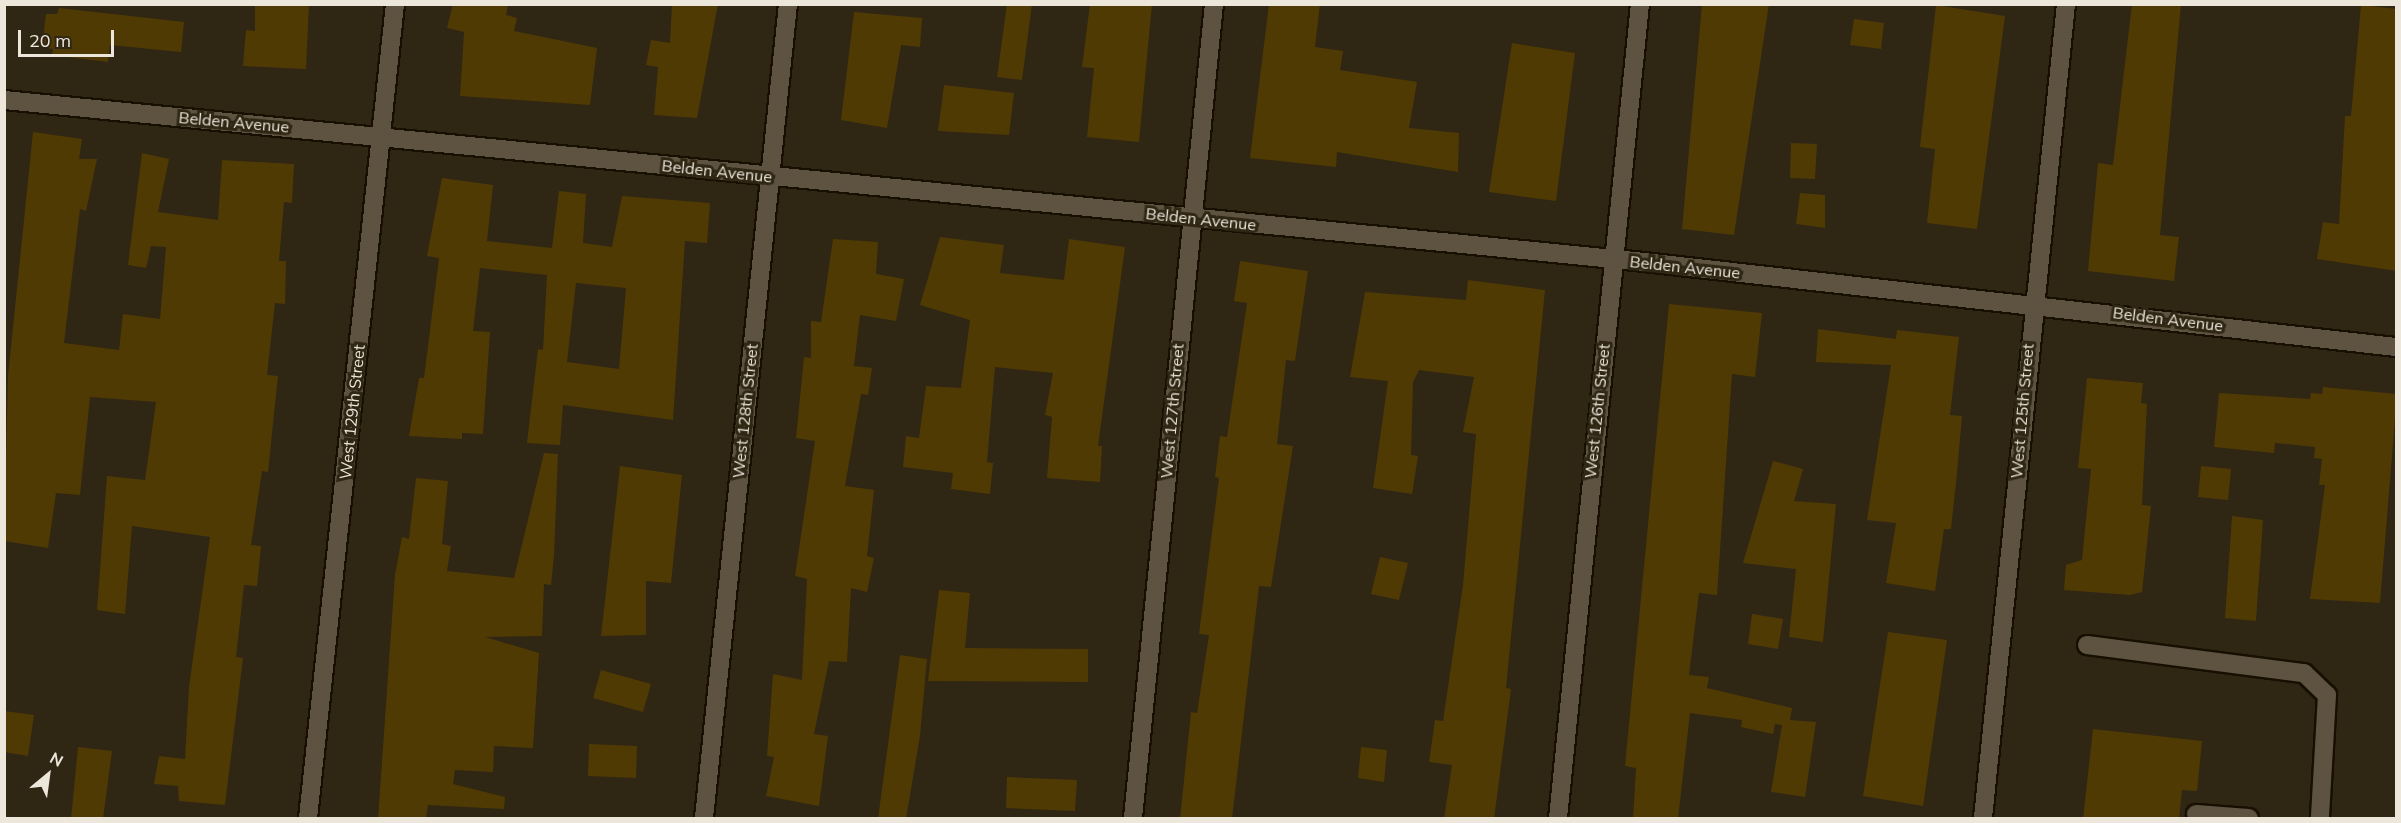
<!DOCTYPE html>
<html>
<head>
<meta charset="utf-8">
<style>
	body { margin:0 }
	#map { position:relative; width:2401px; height:823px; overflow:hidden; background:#2f2614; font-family:Mulish,sans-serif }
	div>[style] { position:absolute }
	.building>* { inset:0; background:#503a04 }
	.roads { filter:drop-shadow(2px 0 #170f01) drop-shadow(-2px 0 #170f01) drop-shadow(0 2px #170f01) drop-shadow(0 -2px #170f01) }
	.minor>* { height:18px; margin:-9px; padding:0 9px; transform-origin:9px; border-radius:9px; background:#5d5340 }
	span { translate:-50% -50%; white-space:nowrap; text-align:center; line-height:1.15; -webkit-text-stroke:6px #2f2614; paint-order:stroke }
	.street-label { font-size:16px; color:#ede7db }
	.frame { position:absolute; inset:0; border:6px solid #ede7db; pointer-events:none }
	.north { position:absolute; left:18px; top:745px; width:60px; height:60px; -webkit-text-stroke:4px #2f2614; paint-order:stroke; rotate:29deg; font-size:16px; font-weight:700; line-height:24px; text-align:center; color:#ede7db }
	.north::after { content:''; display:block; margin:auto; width:21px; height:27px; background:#ede7db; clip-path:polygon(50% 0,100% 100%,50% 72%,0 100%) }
	.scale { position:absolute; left:18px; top:30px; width:96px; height:27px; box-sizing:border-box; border:3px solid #ede7db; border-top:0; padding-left:8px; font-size:18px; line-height:21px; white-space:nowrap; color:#ede7db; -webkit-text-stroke:4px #2f2614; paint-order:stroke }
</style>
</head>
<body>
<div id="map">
	<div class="building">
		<div style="clip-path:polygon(255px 4px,309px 4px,306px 69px,243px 66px,246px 30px,255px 31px)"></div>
		<div style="clip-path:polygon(453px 4px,508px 4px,506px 15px,517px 18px,514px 31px,597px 48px,590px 105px,460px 96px,464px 32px,447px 28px)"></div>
		<div style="clip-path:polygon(672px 4px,718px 4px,697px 118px,654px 115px,658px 67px,646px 65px,651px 40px,670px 43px)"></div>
		<div style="clip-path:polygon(1007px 4px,1032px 4px,1022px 80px,997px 77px)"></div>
		<div style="clip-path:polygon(1090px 4px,1152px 4px,1139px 142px,1087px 137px,1094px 68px,1082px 67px)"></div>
		<div style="clip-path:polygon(1269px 4px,1320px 4px,1315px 47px,1343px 51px,1340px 70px,1417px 82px,1409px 128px,1459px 133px,1458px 172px,1337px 152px,1336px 167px,1250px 158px)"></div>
		<div style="clip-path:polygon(1702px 4px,1769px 4px,1734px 235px,1682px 229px)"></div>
		<div style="clip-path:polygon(2132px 4px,2181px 4px,2160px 235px,2179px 237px,2174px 281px,2088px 271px,2098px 163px,2113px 165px)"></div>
		<div style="clip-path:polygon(1936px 5px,2005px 16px,1977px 229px,1927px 223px,1935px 149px,1920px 147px)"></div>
		<div style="clip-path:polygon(2361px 5px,2397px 9px,2397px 271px,2317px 259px,2323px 222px,2339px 224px,2345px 116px,2351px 116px)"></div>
		<div style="clip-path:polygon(59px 8px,184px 22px,181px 52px,110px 45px,108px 62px,52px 55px,53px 49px,42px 47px,46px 14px,57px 14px)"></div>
		<div style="clip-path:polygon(854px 12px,922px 18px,920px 47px,901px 45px,887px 128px,841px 120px)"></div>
		<div style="clip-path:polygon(1854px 19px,1884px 23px,1881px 49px,1850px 45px)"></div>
		<div style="clip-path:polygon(1512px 43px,1575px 53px,1556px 201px,1489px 192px)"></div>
		<div style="clip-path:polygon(944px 85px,1014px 93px,1009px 135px,938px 131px)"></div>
		<div style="clip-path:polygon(33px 132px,82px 139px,79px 159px,97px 159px,86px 211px,80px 209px,64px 343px,119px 350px,123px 314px,160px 319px,166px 247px,151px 246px,146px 268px,128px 265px,142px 153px,169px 159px,158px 212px,218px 220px,222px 160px,294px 164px,292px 203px,284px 202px,279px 261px,286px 261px,285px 304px,275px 303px,267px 375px,278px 376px,268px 472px,262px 471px,251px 545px,261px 546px,257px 586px,244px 585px,236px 657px,243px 658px,225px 805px,179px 801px,178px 786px,154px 784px,159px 756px,185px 759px,189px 687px,210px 537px,132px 526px,125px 614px,97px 610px,107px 476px,145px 480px,156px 402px,90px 397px,80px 495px,56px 493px,48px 548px,4px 541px,8px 376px)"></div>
		<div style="clip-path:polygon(1791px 143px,1817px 144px,1815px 179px,1790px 178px)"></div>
		<div style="clip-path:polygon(evenodd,442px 178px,493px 185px,487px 241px,552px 248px,559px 191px,586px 194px,583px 243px,612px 247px,622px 196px,710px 203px,707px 243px,685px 241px,673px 420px,563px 405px,560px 445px,527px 443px,538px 349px,543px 350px,547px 275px,480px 268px,473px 331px,490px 332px,483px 434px,462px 433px,462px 439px,409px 436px,419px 378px,424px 378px,439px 258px,427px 256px,442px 178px,576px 283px,626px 288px,619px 369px,567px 362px,576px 283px)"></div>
		<div style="clip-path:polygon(1800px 193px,1825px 195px,1825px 228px,1796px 224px)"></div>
		<div style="clip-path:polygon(940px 237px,1004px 245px,1000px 273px,1064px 280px,1069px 239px,1125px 247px,1098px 446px,1102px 446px,1100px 482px,1047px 478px,1052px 417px,1045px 415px,1053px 373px,995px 367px,987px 462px,993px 463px,990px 494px,951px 489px,953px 473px,903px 467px,906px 436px,919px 438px,926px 386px,961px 388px,970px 320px,920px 305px)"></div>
		<div style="clip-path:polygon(833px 239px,878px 242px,876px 274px,904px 279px,896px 321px,860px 315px,854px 366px,872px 368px,868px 395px,861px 394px,845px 486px,874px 490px,867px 556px,874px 558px,867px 592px,851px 588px,847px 662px,829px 661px,814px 734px,828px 736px,819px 806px,766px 796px,774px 757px,767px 756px,773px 674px,802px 680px,807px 579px,795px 576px,815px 441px,796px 438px,804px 357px,811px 358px,811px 321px,821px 322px)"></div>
		<div style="clip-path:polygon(1240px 261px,1308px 271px,1295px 361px,1286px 360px,1277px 444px,1293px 446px,1271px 587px,1259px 586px,1232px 819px,1180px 819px,1191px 712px,1197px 713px,1209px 635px,1199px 634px,1219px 478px,1215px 477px,1220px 436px,1227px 437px,1247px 303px,1234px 301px)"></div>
		<div style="clip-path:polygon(1468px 280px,1545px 290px,1506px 688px,1511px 689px,1494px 819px,1444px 819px,1452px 765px,1429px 762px,1435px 720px,1443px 721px,1463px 585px,1476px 434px,1463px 432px,1474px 377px,1419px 370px,1413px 382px,1411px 455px,1418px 456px,1412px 494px,1373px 488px,1388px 381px,1350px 377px,1365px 292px,1466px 300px)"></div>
		<div style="clip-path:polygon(1669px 304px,1762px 313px,1755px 377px,1732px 374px,1717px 595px,1699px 593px,1689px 675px,1709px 677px,1707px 688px,1792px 708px,1790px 720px,1816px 722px,1805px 797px,1771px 792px,1782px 725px,1775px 724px,1773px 734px,1741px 727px,1742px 720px,1690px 713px,1678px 819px,1633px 819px,1636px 768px,1625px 766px)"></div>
		<div style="clip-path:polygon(1818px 329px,1896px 339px,1897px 330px,1959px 337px,1950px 415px,1962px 416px,1957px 473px,1951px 529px,1944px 529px,1935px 591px,1886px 583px,1896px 523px,1867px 520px,1891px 365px,1816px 362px)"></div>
		<div style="clip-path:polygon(2087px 378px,2143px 383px,2141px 403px,2147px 404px,2142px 505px,2151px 506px,2142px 592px,2130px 595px,2064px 590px,2066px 565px,2082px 560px,2091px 469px,2078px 468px)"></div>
		<div style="clip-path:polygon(2323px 387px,2397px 394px,2380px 603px,2310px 599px,2325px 485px,2319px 485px,2322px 459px,2314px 458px,2315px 447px,2275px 443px,2274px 453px,2214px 447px,2219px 393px,2310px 399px,2311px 393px,2322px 394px)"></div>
		<div style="clip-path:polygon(544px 453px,558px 454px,554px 556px,551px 585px,544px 584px,542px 636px,485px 637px,539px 653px,533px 748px,494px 746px,493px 772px,455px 770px,453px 784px,505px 797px,504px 809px,428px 805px,426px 819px,378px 819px,395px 575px,402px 537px,409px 539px,416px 478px,448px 481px,442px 544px,451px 546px,447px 571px,514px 578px)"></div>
		<div style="clip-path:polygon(1773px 461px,1803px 469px,1794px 501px,1836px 504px,1823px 642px,1789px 637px,1796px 569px,1743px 563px)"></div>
		<div style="clip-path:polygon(620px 466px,682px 475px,671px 583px,646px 581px,646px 635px,601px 636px)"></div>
		<div style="clip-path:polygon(2201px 466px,2231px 469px,2228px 500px,2198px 497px)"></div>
		<div style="clip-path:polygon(2232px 516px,2263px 520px,2256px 621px,2225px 618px)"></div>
		<div style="clip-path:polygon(1380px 557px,1408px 563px,1399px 600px,1371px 594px)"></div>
		<div style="clip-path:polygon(939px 590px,970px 593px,965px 648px,1088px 649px,1088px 682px,928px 681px)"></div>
		<div style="clip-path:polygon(1752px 614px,1783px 619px,1778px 649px,1748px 644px)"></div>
		<div style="clip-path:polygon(1888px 632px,1947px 640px,1923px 806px,1863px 796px)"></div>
		<div style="clip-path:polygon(900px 655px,927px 659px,920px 736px,906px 819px,878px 819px)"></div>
		<div style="clip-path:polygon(601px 670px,651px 684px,643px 712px,593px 698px)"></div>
		<div style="clip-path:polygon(4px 711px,34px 715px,28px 756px,4px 752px)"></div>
		<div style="clip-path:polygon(2093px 729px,2202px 741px,2197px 791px,2182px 790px,2179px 819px,2083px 819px)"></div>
		<div style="clip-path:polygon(589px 744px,637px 746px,636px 778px,588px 776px)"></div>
		<div style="clip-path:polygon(78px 747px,112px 751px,103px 819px,71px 819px)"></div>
		<div style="clip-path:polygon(1361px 747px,1387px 750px,1384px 782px,1358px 778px)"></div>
		<div style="clip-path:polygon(1007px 777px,1077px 780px,1075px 811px,1006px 808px)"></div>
	</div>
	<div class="roads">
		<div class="minor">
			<div style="left:4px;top:100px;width:1648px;rotate:5.64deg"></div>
			<div style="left:1644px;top:262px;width:757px;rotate:6.45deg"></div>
			<div style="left:2087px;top:645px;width:219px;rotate:7.4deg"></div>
			<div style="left:2304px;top:673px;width:32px;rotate:44deg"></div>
			<div style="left:2327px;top:695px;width:123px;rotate:93.3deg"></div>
			<div style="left:2196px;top:814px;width:53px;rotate:4.3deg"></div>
			<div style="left:308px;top:818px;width:819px;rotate:-83.9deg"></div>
			<div style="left:704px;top:818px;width:818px;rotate:-84.11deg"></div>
			<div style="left:1133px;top:818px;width:818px;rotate:-84.32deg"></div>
			<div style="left:1558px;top:818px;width:818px;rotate:-84.25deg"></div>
			<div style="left:1983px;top:818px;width:818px;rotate:-84.18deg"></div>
		</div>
	</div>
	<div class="street-label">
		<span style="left:234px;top:122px;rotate:5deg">Belden Avenue</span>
		<span style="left:717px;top:171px;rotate:6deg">Belden Avenue</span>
		<span style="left:1201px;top:219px;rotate:6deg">Belden Avenue</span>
		<span style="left:1685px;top:267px;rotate:6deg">Belden Avenue</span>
		<span style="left:2168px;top:319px;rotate:7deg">Belden Avenue</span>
		<span style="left:745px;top:411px;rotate:-84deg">West 128th Street</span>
		<span style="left:1172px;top:411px;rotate:-85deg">West 127th Street</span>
		<span style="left:1597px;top:411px;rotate:-84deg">West 126th Street</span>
		<span style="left:2022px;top:411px;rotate:-85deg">West 125th Street</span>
		<span style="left:352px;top:412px;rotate:-84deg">West 129th Street</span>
	</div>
	<div class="frame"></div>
	<div class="north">N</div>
	<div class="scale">20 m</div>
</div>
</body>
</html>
